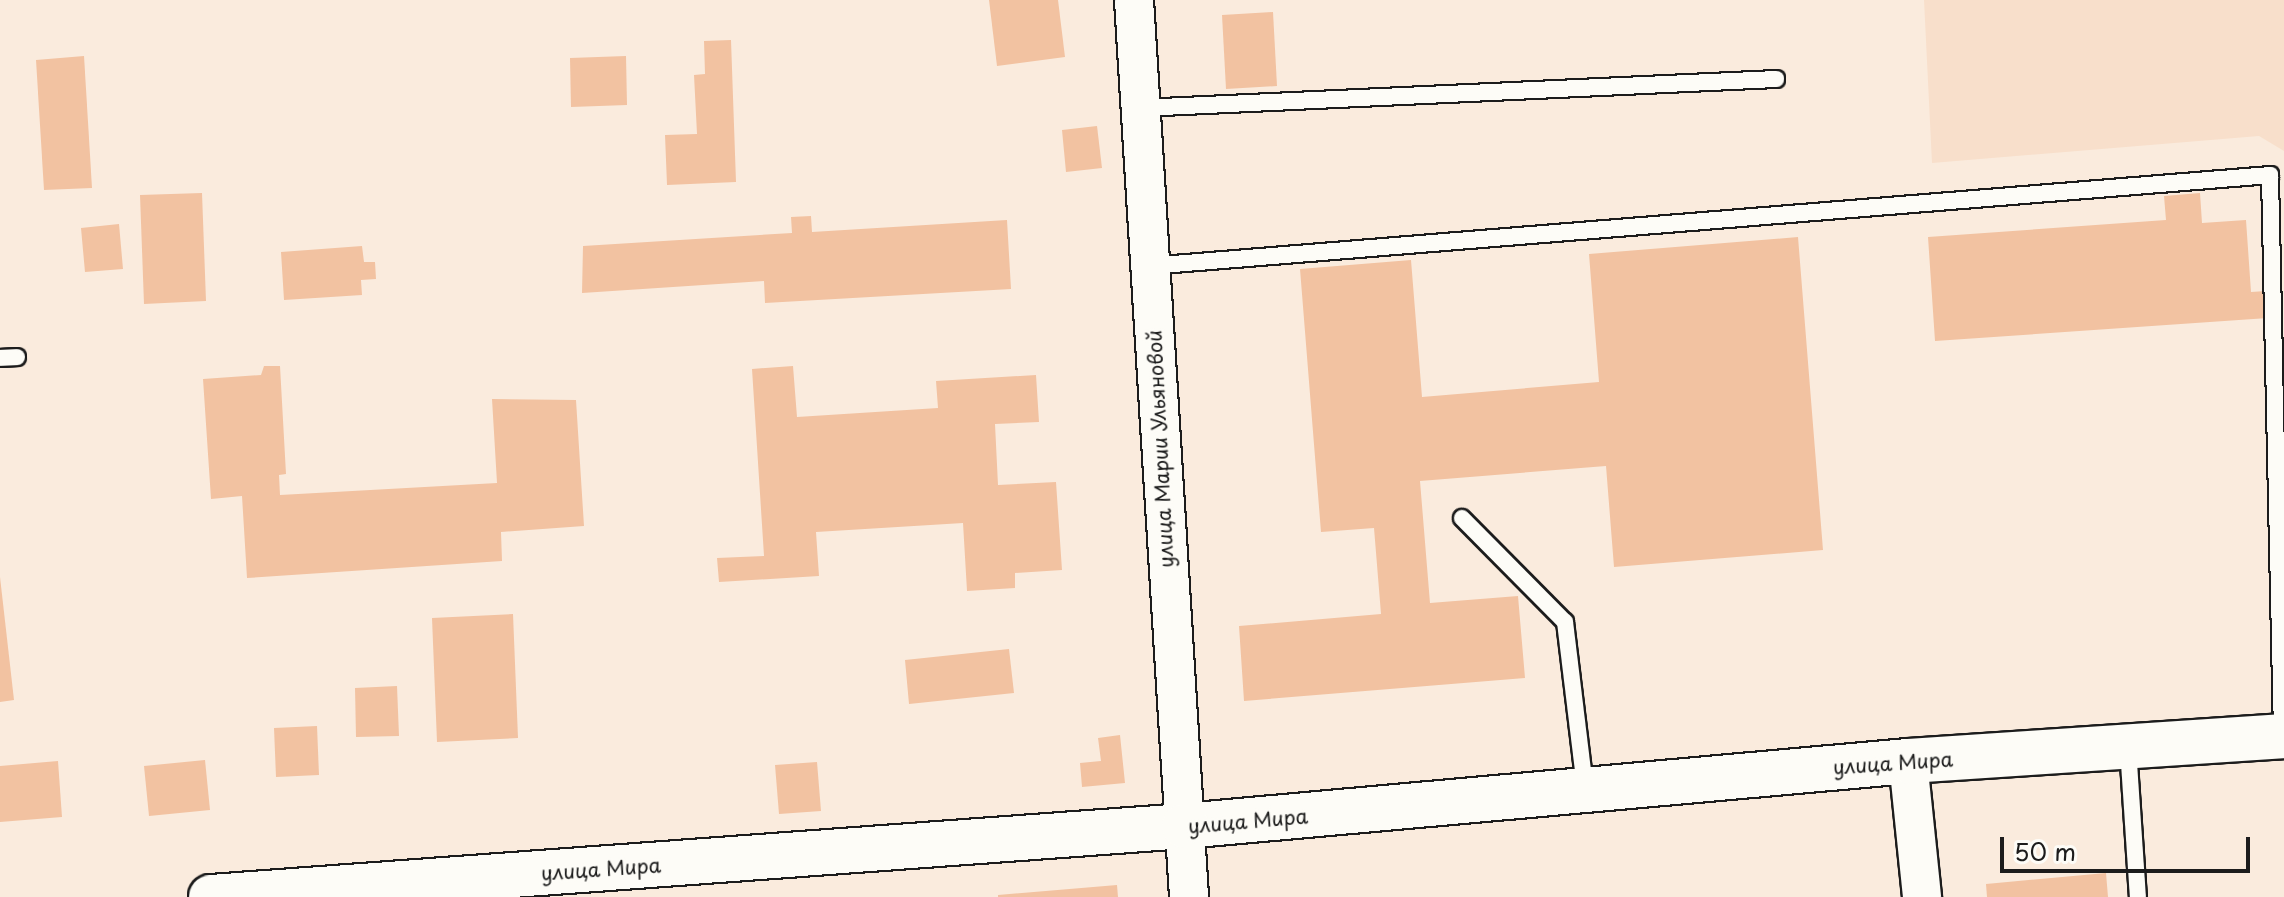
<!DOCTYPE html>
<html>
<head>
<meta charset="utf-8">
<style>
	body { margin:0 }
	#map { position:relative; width:2284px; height:897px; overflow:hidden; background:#faebdd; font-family:"Playpen Sans",sans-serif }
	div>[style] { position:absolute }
	.built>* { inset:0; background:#f8dfcb }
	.building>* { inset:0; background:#f2c2a1 }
	.roads { filter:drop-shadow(2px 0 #1c1c1c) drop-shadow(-2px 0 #1c1c1c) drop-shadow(0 2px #1c1c1c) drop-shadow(0 -2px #1c1c1c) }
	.service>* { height:16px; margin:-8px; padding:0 8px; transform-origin:8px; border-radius:8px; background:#fdfcf7 }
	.tertiary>* { height:38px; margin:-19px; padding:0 19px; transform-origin:19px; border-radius:19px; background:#fdfcf7 }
	.secondary>* { height:44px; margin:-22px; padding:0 22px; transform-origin:22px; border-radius:22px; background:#fdfcf7 }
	span { translate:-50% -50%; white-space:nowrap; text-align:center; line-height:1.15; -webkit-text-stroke:6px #fdfcf7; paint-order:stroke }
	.street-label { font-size:20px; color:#1c1c1c }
	.scale { position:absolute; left:2000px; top:837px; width:250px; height:36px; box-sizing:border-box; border:4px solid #1c1c1c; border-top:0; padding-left:10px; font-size:24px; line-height:28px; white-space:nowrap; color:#1c1c1c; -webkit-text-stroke:6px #fdfcf7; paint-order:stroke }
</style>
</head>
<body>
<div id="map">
	<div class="built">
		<div style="clip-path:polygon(1924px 0,2284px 0,2284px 151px,2259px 136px,1932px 163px)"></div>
	</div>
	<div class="building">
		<div style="clip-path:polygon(989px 0,1058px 0,1065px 57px,997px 66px)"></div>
		<div style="clip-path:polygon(1273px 12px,1277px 86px,1226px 89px,1222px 15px)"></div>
		<div style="clip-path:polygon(731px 40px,736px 182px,667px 185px,665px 135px,697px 134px,694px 75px,705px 74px,704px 41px)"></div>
		<div style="clip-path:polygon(84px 56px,92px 188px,44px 190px,36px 60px)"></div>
		<div style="clip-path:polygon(626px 56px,627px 105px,571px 107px,570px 58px)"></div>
		<div style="clip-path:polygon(1097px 126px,1102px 168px,1066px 172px,1062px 130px)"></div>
		<div style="clip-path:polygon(202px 193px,206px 301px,144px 304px,140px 195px)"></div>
		<div style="clip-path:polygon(2200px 193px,2202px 223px,2246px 220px,2251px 292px,2266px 291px,2268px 318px,1935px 341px,1928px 237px,2166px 220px,2164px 196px)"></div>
		<div style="clip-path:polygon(811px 216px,812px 232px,1007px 220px,1011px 289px,765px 303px,764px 281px,582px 293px,583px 246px,792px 233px,791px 217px)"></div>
		<div style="clip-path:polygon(119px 224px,123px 269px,85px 272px,81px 228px)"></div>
		<div style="clip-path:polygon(1798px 237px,1823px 550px,1614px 567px,1606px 466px,1420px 481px,1430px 603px,1518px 596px,1525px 678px,1244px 701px,1239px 626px,1381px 614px,1374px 528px,1321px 532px,1300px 269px,1411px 260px,1422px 397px,1599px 382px,1589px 254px)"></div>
		<div style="clip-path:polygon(362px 246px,364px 262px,375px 262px,376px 279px,361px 280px,362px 295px,284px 300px,281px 252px)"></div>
		<div style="clip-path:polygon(264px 366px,280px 366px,286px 474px,279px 475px,280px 495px,497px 483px,492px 399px,576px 400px,584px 526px,501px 532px,502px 561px,247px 578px,242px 496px,211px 499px,203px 379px,261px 375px)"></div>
		<div style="clip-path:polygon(793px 366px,797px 417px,938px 408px,936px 381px,1036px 375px,1039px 422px,995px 424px,998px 485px,1056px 482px,1062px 570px,1015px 573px,1015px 588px,967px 591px,963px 523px,816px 532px,819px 576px,719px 582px,717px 558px,764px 556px,752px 369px)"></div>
		<div style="clip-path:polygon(0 577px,14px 700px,0 702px)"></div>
		<div style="clip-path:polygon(513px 614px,518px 738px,437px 742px,432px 618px)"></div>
		<div style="clip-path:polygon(1009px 649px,1014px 693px,909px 704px,905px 660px)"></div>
		<div style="clip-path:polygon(397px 686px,399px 736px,356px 737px,355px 688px)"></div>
		<div style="clip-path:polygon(317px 726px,319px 775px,276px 777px,274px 728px)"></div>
		<div style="clip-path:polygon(1120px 735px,1125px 783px,1082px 787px,1080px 763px,1101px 761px,1098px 738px)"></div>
		<div style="clip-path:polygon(205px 760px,210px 810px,149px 816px,144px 766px)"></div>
		<div style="clip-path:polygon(58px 761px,62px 817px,0 822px,0 766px)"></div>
		<div style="clip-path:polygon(817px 762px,821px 811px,779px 814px,775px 765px)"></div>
		<div style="clip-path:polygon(2106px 873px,2108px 897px,1987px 897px,1986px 884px)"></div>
		<div style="clip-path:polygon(1117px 885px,1118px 897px,998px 897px,998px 895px)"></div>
	</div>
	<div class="roads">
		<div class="service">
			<div style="left:1140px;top:108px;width:637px;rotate:-2.61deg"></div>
			<div style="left:1149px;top:266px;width:1125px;rotate:-4.64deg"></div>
			<div style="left:2270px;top:175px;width:559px;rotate:88.77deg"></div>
			<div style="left:0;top:358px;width:17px;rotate:-3deg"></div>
			<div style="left:1462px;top:518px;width:146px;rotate:45.3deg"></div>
			<div style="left:1565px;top:622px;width:167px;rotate:83.1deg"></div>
			<div style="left:2128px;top:748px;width:149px;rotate:86.2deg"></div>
		</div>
		<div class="tertiary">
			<div style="left:1134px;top:0;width:899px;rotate:86.49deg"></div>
			<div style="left:1908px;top:761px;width:137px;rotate:84.1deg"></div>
		</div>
		<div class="secondary">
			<div style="left:211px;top:897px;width:976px;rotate:-4.17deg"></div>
			<div style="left:1184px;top:826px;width:727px;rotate:-5.13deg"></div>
			<div style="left:1908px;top:761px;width:377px;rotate:-3.8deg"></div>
		</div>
	</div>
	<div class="street-label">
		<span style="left:1160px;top:449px;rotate:-93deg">улица Марии Ульяновой</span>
		<span style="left:1893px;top:763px;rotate:-4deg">улица Мира</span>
		<span style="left:1248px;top:821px;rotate:-5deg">улица Мира</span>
		<span style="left:601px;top:869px;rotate:-4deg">улица Мира</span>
	</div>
	<div class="scale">50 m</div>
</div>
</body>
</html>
